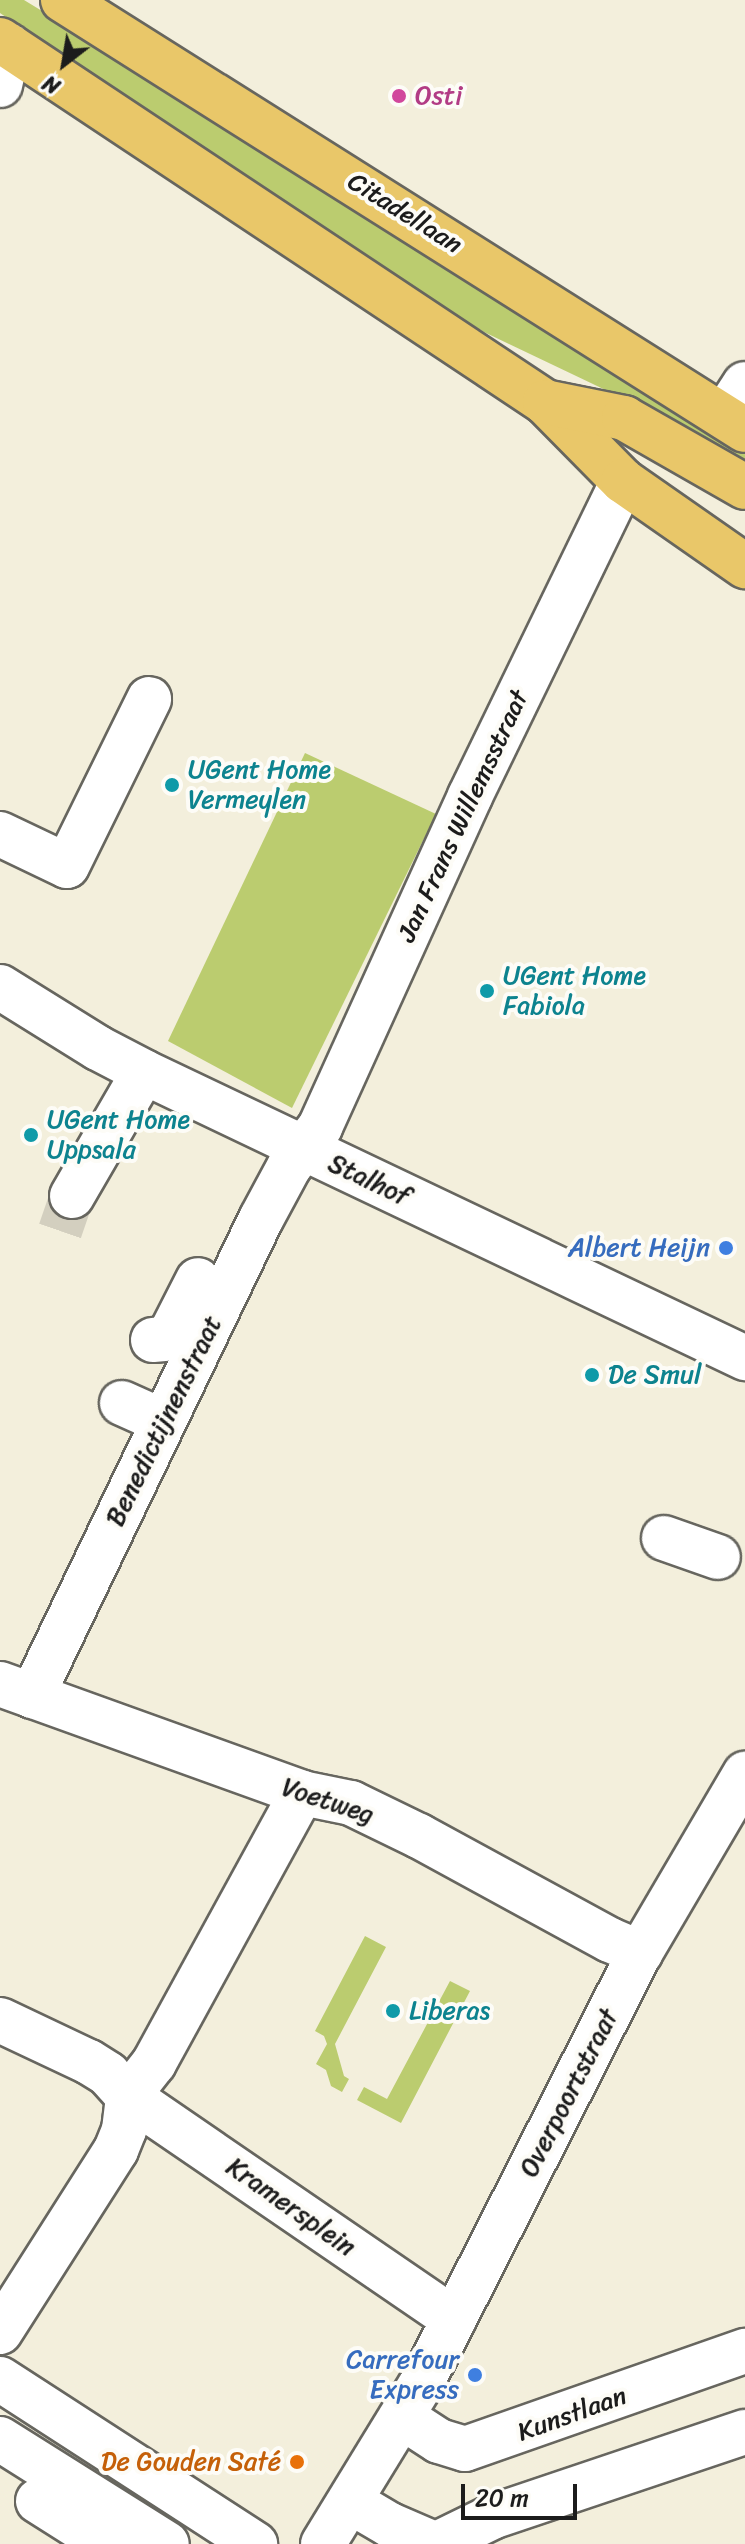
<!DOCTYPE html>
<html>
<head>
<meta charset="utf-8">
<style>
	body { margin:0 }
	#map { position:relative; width:745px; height:2544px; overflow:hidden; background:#f3efdc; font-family:Sriracha,sans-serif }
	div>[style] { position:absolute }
	.green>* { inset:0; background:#bbcc6f }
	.minor-tunnel>* { height:44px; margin-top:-22px; transform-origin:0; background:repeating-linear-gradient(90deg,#d3cfbf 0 44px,transparent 0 66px) }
	.roads { filter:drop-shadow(2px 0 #67665f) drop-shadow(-2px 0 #67665f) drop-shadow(0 2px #67665f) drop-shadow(0 -2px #67665f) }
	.minor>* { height:44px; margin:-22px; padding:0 22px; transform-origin:22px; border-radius:22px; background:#fff }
	.major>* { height:44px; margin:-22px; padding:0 22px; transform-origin:22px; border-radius:22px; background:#e9c769 }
	.dots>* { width:22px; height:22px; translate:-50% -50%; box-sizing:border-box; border:4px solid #fdfcf7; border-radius:50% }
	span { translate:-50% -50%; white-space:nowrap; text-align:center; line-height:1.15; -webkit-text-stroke:8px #fdfcf7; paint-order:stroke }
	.hotel-label { font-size:26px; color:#b23c85 }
	.left { translate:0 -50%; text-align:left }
	.street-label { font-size:26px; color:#1c1c1c }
	.culture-label { font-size:26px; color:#0d838f }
	.shop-label { font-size:26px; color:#366cbe }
	.right { translate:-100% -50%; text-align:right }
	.food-label { font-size:26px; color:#c56008 }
	.north { position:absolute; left:24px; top:24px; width:80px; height:80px; -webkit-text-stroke:6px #fdfcf7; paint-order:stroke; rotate:211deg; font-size:22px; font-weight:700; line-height:32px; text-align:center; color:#1c1c1c }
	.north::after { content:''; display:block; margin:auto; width:28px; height:36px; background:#1c1c1c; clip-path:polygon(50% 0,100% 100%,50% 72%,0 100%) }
	.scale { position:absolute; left:461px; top:2484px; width:116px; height:36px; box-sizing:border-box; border:4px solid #1c1c1c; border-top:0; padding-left:10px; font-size:24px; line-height:28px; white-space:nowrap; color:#1c1c1c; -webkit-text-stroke:6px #fdfcf7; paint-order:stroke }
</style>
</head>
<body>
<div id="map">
	<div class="green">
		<div style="clip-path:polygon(0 0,24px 0,170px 89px,745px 451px,745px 466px,681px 426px,484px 332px,364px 258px,0 13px)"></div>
		<div style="clip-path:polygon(305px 753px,436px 814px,292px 1108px,168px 1041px)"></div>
		<div style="clip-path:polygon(365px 1936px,386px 1947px,335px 2044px,344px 2076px,349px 2079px,342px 2092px,331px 2086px,326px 2070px,316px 2064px,327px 2044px,324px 2036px,315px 2031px)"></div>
		<div style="clip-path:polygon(450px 1981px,470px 1991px,401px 2123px,357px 2100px,364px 2087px,387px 2099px)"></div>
	</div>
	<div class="minor-tunnel">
		<div style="left:60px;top:1231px;width:37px;rotate:-71deg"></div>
	</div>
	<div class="roads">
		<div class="minor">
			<div style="left:0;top:85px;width:40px;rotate:-77deg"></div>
			<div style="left:724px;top:416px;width:38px;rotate:-57deg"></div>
			<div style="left:0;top:834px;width:74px;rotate:25.5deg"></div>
			<div style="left:67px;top:866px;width:186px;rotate:-63.8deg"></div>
			<div style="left:0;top:987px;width:115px;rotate:31.9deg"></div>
			<div style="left:98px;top:1048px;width:52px;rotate:27.6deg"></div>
			<div style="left:144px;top:1072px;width:666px;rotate:25.45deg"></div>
			<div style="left:72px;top:1196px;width:143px;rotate:-59.9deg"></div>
			<div style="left:153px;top:1340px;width:11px;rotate:-5deg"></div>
			<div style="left:164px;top:1339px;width:11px;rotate:-45deg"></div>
			<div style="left:172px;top:1331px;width:57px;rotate:-63deg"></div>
			<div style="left:122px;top:1403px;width:44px;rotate:24.2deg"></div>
			<div style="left:664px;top:1538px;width:57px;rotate:19.4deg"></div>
			<div style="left:0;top:1684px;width:321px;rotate:19.8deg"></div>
			<div style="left:302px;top:1793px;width:50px;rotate:11.5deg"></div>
			<div style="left:351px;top:1803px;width:76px;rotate:25.9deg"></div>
			<div style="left:419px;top:1836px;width:217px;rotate:28.6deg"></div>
			<div style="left:610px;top:1940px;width:33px;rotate:23deg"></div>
			<div style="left:32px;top:1696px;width:529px;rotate:-64.36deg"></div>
			<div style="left:261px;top:1219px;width:59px;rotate:-61.7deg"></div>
			<div style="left:289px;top:1167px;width:51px;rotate:-52.2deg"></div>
			<div style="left:320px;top:1127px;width:363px;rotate:-65.6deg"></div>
			<div style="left:470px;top:796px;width:350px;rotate:-64.1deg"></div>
			<div style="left:0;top:2020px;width:98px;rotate:25.3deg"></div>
			<div style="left:89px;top:2062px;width:22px;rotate:32deg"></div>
			<div style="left:108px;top:2074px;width:30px;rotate:48deg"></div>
			<div style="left:128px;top:2096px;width:395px;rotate:34.4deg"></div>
			<div style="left:0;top:2332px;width:216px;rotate:-57.5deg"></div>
			<div style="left:116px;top:2150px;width:22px;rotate:-68deg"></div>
			<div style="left:124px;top:2130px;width:34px;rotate:-83deg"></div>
			<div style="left:128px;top:2096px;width:42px;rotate:-51.8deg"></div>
			<div style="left:154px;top:2063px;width:308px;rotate:-61.3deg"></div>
			<div style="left:0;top:2379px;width:304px;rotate:32.9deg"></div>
			<div style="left:402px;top:2417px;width:44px;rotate:33deg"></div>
			<div style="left:439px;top:2441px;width:27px;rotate:17deg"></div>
			<div style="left:465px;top:2449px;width:297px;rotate:-19.3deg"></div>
			<div style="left:0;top:2439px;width:197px;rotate:32.2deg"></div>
			<div style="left:38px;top:2501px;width:80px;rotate:32.3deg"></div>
			<div style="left:351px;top:2502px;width:45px;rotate:30.5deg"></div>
			<div style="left:390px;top:2525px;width:48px;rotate:23.4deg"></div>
			<div style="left:323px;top:2544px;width:185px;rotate:-58.5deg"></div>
			<div style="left:420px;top:2386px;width:486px;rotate:-63.1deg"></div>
			<div style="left:640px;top:1953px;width:208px;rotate:-59.6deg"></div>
			<div style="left:437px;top:2544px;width:61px;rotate:-26.1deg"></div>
			<div style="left:492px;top:2517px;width:267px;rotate:-18.6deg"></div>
		</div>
		<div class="major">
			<div style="left:63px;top:0;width:806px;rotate:32.23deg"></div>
			<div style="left:0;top:40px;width:654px;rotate:33.59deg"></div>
			<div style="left:545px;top:402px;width:111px;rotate:45.4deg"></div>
			<div style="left:623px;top:481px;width:149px;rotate:34.9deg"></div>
			<div style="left:545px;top:402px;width:81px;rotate:11.4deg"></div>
			<div style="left:624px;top:418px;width:139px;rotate:29.7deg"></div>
		</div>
	</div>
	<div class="dots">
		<div style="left:399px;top:96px;background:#d1479c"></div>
		<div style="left:172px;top:785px;background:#0f9aa8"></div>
		<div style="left:487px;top:991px;background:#0f9aa8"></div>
		<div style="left:31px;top:1135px;background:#0f9aa8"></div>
		<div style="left:726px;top:1248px;background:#3f7fe0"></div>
		<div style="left:592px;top:1375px;background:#0f9aa8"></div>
		<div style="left:393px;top:2011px;background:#0f9aa8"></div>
		<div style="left:475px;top:2375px;background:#3f7fe0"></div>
		<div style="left:297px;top:2462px;background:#e8710a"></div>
	</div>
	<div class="hotel-label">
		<span class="left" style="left:415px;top:96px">Osti</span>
	</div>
	<div class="street-label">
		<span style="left:405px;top:213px;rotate:32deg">Citadellaan</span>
		<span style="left:463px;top:816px;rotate:-65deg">Jan Frans Willemsstraat</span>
		<span style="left:369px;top:1180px;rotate:25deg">Stalhof</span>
		<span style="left:164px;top:1421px;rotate:-64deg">Benedictijnenstraat</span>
		<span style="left:328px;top:1801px;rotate:18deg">Voetweg</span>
		<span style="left:569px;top:2093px;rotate:-63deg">Overpoortstraat</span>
		<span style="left:291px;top:2207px;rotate:35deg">Kramersplein</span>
		<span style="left:572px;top:2414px;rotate:-20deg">Kunstlaan</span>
	</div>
	<div class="culture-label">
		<span class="left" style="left:188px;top:785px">UGent Home<br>Vermeylen</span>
		<span class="left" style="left:503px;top:991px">UGent Home<br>Fabiola</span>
		<span class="left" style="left:47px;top:1135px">UGent Home<br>Uppsala</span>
		<span class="left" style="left:608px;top:1375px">De Smul</span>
		<span class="left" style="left:409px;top:2011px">Liberas</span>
	</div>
	<div class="shop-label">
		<span class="right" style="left:710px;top:1248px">Albert Heijn</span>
		<span class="right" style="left:459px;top:2375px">Carrefour<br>Express</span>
	</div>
	<div class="food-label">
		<span class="right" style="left:281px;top:2462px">De Gouden Saté</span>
	</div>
	<div class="north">N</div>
	<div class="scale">20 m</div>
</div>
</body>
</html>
